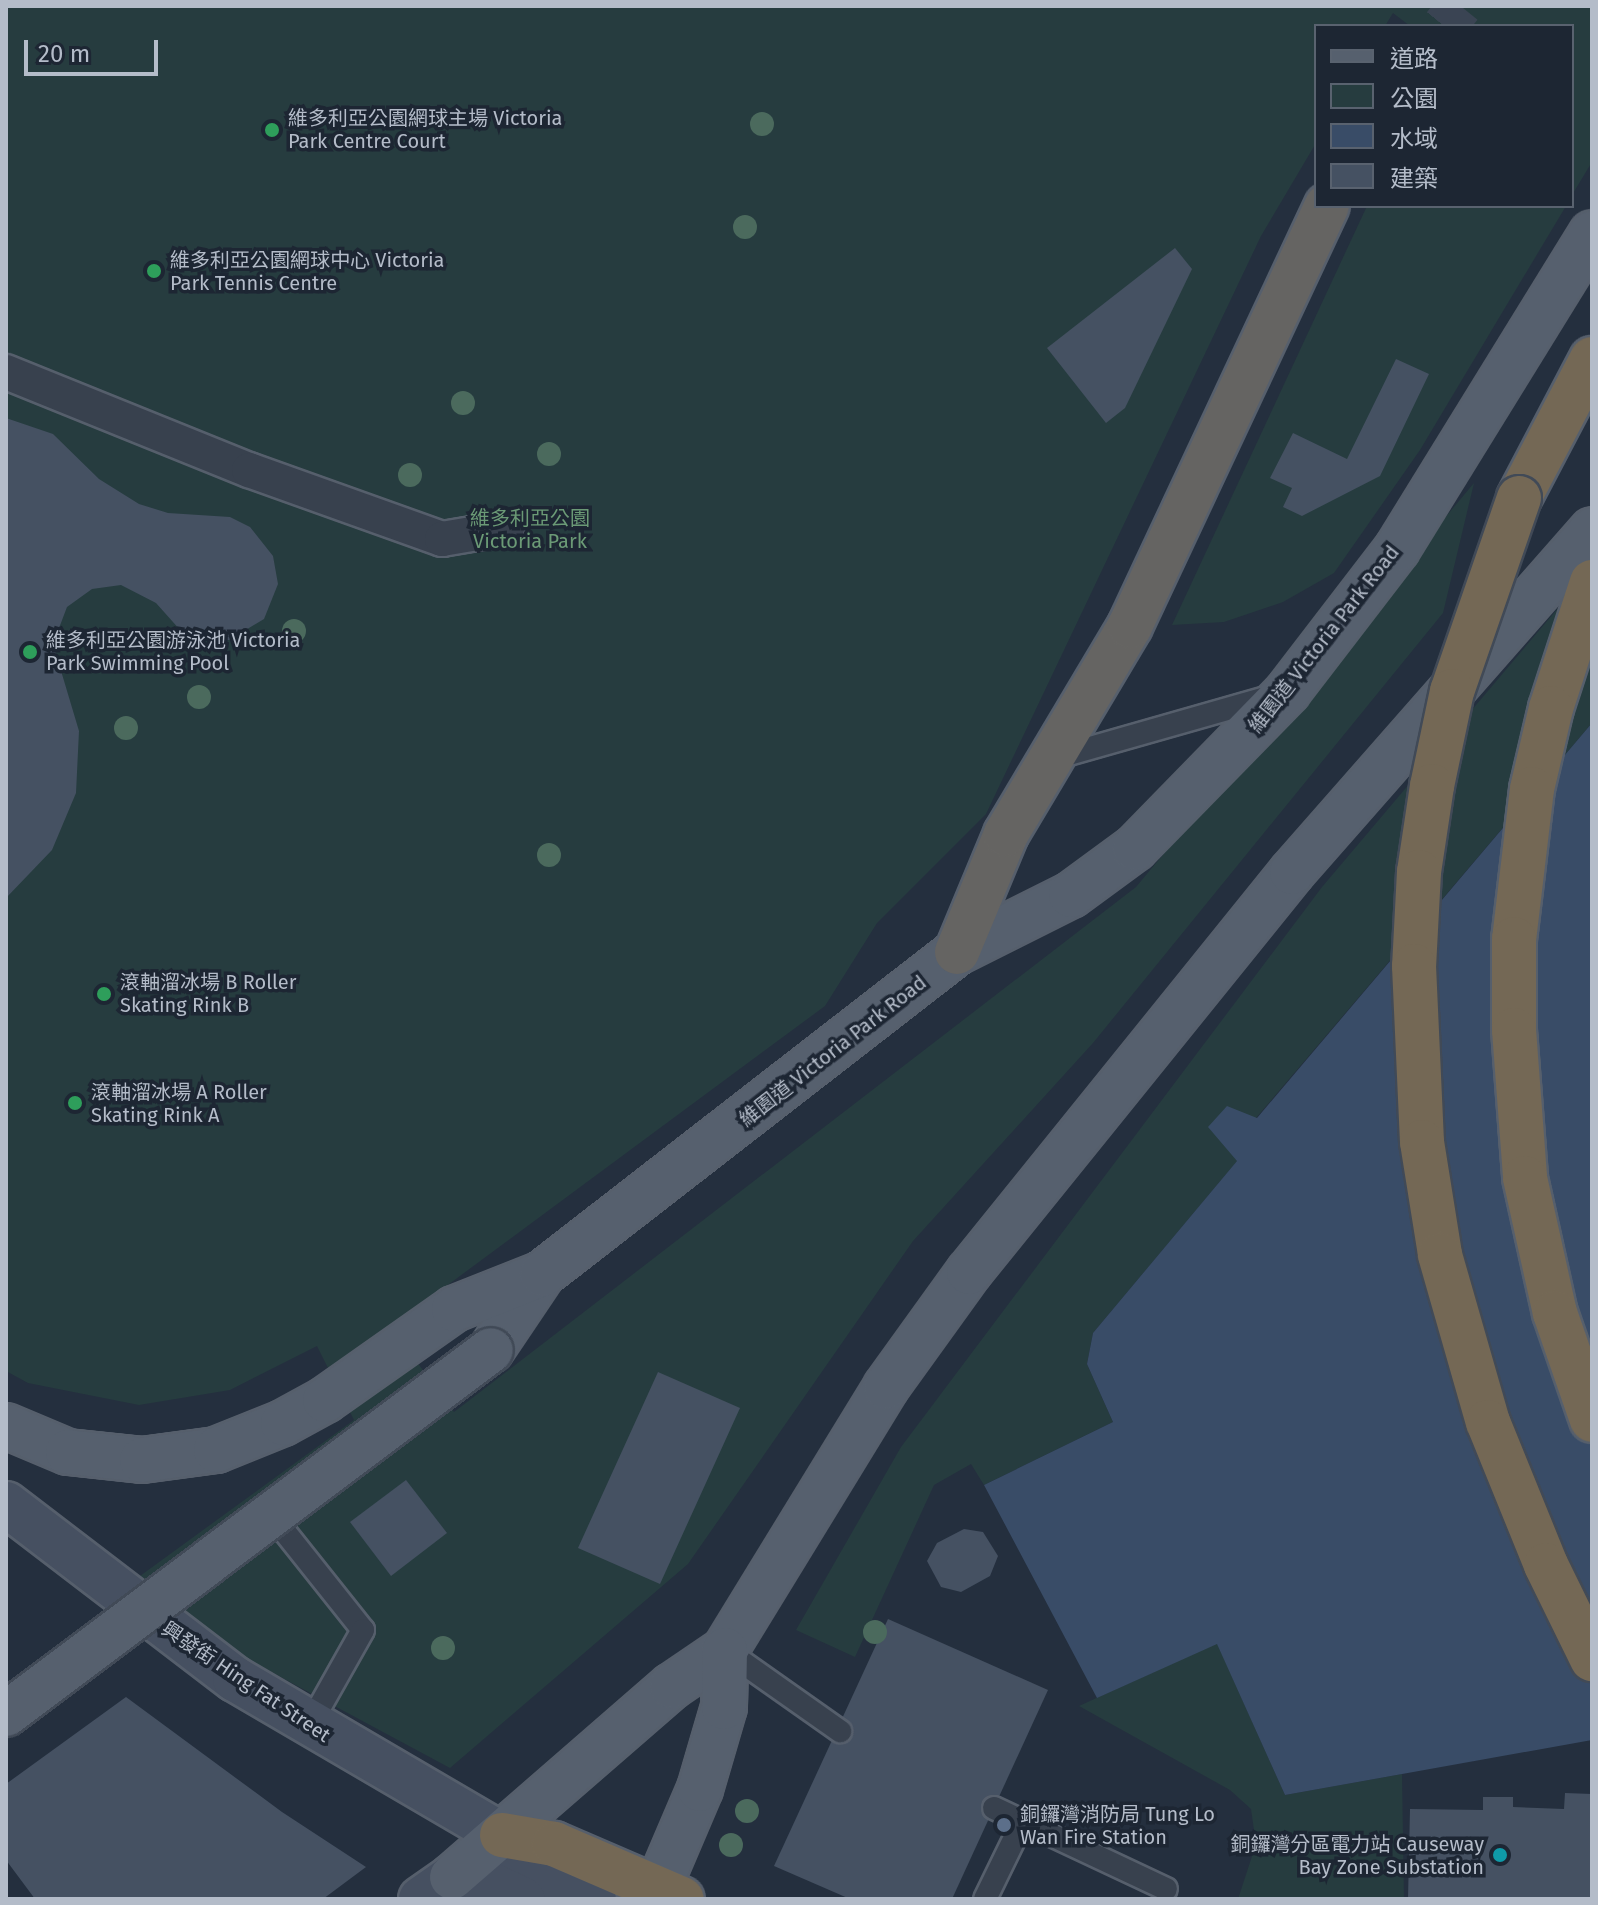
<!DOCTYPE html>
<html>
<head>
<meta charset="utf-8">
<style>
	body { margin:0 }
	#map { position:relative; width:1598px; height:1905px; overflow:hidden; background:#242f3e; font-family:"Fira Sans","Noto Sans TC",sans-serif }
	div>[style] { position:absolute }
	.green>* { inset:0; background:#263c3f }
	.water>* { inset:0; background:#394c67 }
	.building>* { inset:0; background:#455162 }
	.trunk-tunnel>* { height:44px; margin-top:-22px; transform-origin:0; background:repeating-linear-gradient(90deg,#3a4453 0 44px,transparent 0 66px) }
	.roads { filter:drop-shadow(2px 0 #565f6c) drop-shadow(-2px 0 #565f6c) drop-shadow(0 2px #565f6c) drop-shadow(0 -2px #565f6c) }
	.service>* { height:22px; margin:-11px; padding:0 11px; transform-origin:11px; border-radius:11px; background:#38414e }
	.pedestrian>* { height:34px; margin:-17px; padding:0 17px; transform-origin:17px; border-radius:17px; background:#38414e }
	.secondary>* { height:44px; margin:-22px; padding:0 22px; transform-origin:22px; border-radius:22px; background:#465061 }
	.primary>* { height:44px; margin:-22px; padding:0 22px; transform-origin:22px; border-radius:22px; background:#56606e }
	.trunk>* { height:44px; margin:-22px; padding:0 22px; transform-origin:22px; border-radius:22px; background:#656462 }
	.motorway>* { height:44px; margin:-22px; padding:0 22px; transform-origin:22px; border-radius:22px; background:#746855 }
	.bridges { filter:drop-shadow(2px 0 #414a57) drop-shadow(-2px 0 #414a57) drop-shadow(0 2px #414a57) drop-shadow(0 -2px #414a57) }
	.primary-bridge>* { height:44px; margin:-22px; padding:0 22px; transform-origin:22px; border-radius:22px; background:#56606e }
	.motorway-bridge>* { height:44px; margin:-22px; padding:0 22px; transform-origin:22px; border-radius:22px; background:#746855 }
	.trees>* { width:24px; height:24px; margin:-12px; border-radius:50%; background:#4b6a5d }
	.dots>* { width:22px; height:22px; translate:-50% -50%; box-sizing:border-box; border:4px solid #1d2633; border-radius:50% }
	span { translate:-50% -50%; white-space:nowrap; text-align:center; line-height:1.15; -webkit-text-stroke:7px #1d2633; paint-order:stroke }
	.poi-label { font-size:20px; color:#b4bcc9 }
	.left { translate:0 -50%; text-align:left }
	.right { translate:-100% -50%; text-align:right }
	.park-label { font-size:20px; color:#6b9a76 }
	.street-label { font-size:20px; color:#b4bcc9 }
	.frame { position:absolute; inset:0; border:8px solid #b4bcc9; pointer-events:none }
	.legend { position:absolute; left:1314px; top:24px; width:260px; height:184px; box-sizing:border-box; background:#1d2633; border:2px solid #59626f; margin:0; padding:10px 14px; list-style:none; font-size:24px; color:#b4bcc9 }
	.legend li { display:flex; align-items:center; gap:16px; height:40px }
	.legend b { width:40px; border:2px solid #59626f }
	.scale { position:absolute; left:24px; top:40px; width:134px; height:36px; box-sizing:border-box; border:4px solid #b4bcc9; border-top:0; padding-left:10px; font-size:24px; line-height:28px; white-space:nowrap; color:#b4bcc9; -webkit-text-stroke:6px #1d2633; paint-order:stroke }
</style>
</head>
<body>
<div id="map">
	<div class="green">
		<div style="clip-path:polygon(6px 6px,1592px 6px,1592px 162px,1572px 195px,1572px 26px,1410px 26px,1393px 13px,1385px 26px,1316px 26px,1316px 143px,1261px 236px,986px 814px,877px 923px,825px 1006px,391px 1327px,454px 1412px,1136px 887px,1474px 483px,1443px 613px,1093px 1043px,913px 1241px,688px 1564px,450px 1768px,165px 1615px,129px 1584px,354px 1420px,317px 1346px,230px 1390px,139px 1405px,28px 1383px,6px 1371px)"></div>
		<div style="clip-path:polygon(1367px 206px,1566px 206px,1420px 450px,1334px 573px,1283px 602px,1224px 622px,1172px 625px)"></div>
		<div style="clip-path:polygon(1592px 568px,1592px 723px,1256px 1118px,1209px 1127px,1238px 1160px,1093px 1333px,1087px 1364px,1113px 1422px,984px 1485px,971px 1464px,934px 1485px,855px 1657px,796px 1630px,901px 1447px,1322px 887px)"></div>
		<div style="clip-path:polygon(1217px 1643px,1285px 1795px,1402px 1774px,1404px 1899px,1238px 1899px,1256px 1844px,1251px 1809px,1230px 1790px,1079px 1706px)"></div>
	</div>
	<div class="water">
		<div style="clip-path:polygon(1592px 723px,1592px 1740px,1285px 1795px,1217px 1644px,1097px 1698px,984px 1485px,1113px 1422px,1087px 1364px,1093px 1333px,1237px 1161px,1208px 1127px,1227px 1106px,1257px 1118px)"></div>
	</div>
	<div class="building">
		<div style="clip-path:polygon(1175px 248px,1192px 269px,1125px 408px,1106px 423px,1047px 348px)"></div>
		<div style="clip-path:polygon(1396px 359px,1429px 374px,1380px 476px,1302px 516px,1283px 507px,1292px 488px,1270px 478px,1293px 433px,1347px 459px)"></div>
		<div style="clip-path:polygon(6px 418px,53px 434px,99px 479px,139px 504px,168px 513px,230px 517px,250px 527px,273px 556px,278px 584px,264px 619px,229px 640px,205px 640px,181px 631px,156px 603px,121px 585px,92px 589px,67px 607px,53px 644px,79px 731px,76px 793px,52px 850px,6px 898px)"></div>
		<div style="clip-path:polygon(658px 1372px,740px 1408px,660px 1584px,578px 1548px)"></div>
		<div style="clip-path:polygon(406px 1480px,447px 1533px,391px 1576px,350px 1522px)"></div>
		<div style="clip-path:polygon(964px 1529px,983px 1532px,998px 1556px,990px 1576px,961px 1592px,941px 1587px,927px 1561px,937px 1543px)"></div>
		<div style="clip-path:polygon(888px 1619px,1048px 1690px,952px 1899px,850px 1899px,774px 1866px)"></div>
		<div style="clip-path:polygon(126px 1697px,282px 1812px,366px 1867px,323px 1899px,35px 1899px,6px 1860px,6px 1784px)"></div>
		<div style="clip-path:polygon(1565px 1793px,1592px 1794px,1592px 1899px,1408px 1899px,1410px 1809px,1483px 1810px,1483px 1797px,1513px 1797px,1513px 1807px,1564px 1809px)"></div>
	</div>
	<div class="trunk-tunnel">
		<div style="left:1444px;top:26px;width:26px;rotate:-51deg"></div>
	</div>
	<div class="roads">
		<div class="service">
			<div style="left:1055px;top:758px;width:226px;rotate:-15.9deg"></div>
			<div style="left:266px;top:1529px;width:13px;rotate:-32deg"></div>
			<div style="left:277px;top:1522px;width:138px;rotate:51.5deg"></div>
			<div style="left:363px;top:1630px;width:110px;rotate:119.4deg"></div>
			<div style="left:725px;top:1650px;width:141px;rotate:35.2deg"></div>
			<div style="left:994px;top:1808px;width:190px;rotate:25.2deg"></div>
			<div style="left:985px;top:1899px;width:89px;rotate:-64deg"></div>
		</div>
		<div class="pedestrian">
			<div style="left:6px;top:372px;width:262px;rotate:22deg"></div>
			<div style="left:249px;top:470px;width:205px;rotate:19.7deg"></div>
			<div style="left:442px;top:539px;width:66px;rotate:-9.6deg"></div>
		</div>
		<div class="secondary">
			<div style="left:6px;top:1504px;width:288px;rotate:37.4deg"></div>
			<div style="left:235px;top:1679px;width:309px;rotate:30.3deg"></div>
			<div style="left:502px;top:1835px;width:14px;rotate:78deg"></div>
			<div style="left:505px;top:1849px;width:16px;rotate:45deg"></div>
			<div style="left:516px;top:1860px;width:87px;rotate:26.6deg"></div>
			<div style="left:421px;top:1899px;width:38px;rotate:-35deg"></div>
			<div style="left:452px;top:1877px;width:16px;rotate:-11deg"></div>
			<div style="left:468px;top:1874px;width:60px;rotate:24.8deg"></div>
		</div>
		<div class="primary">
			<div style="left:491px;top:1350px;width:92px;rotate:-56.1deg"></div>
			<div style="left:6px;top:1426px;width:67px;rotate:22.8deg"></div>
			<div style="left:68px;top:1452px;width:74px;rotate:6.2deg"></div>
			<div style="left:142px;top:1460px;width:75px;rotate:-7.7deg"></div>
			<div style="left:216px;top:1450px;width:72px;rotate:-21.9deg"></div>
			<div style="left:283px;top:1423px;width:48px;rotate:-28.7deg"></div>
			<div style="left:325px;top:1400px;width:158px;rotate:-35.2deg"></div>
			<div style="left:454px;top:1309px;width:95px;rotate:-21.7deg"></div>
			<div style="left:542px;top:1274px;width:525px;rotate:-37.81deg"></div>
			<div style="left:957px;top:952px;width:127px;rotate:-26.6deg"></div>
			<div style="left:1071px;top:895px;width:79px;rotate:-36.3deg"></div>
			<div style="left:1135px;top:848px;width:219px;rotate:-45.7deg"></div>
			<div style="left:1288px;top:691px;width:179px;rotate:-52.5deg"></div>
			<div style="left:1397px;top:549px;width:371px;rotate:-58.3deg"></div>
			<div style="left:452px;top:1877px;width:291px;rotate:-41deg"></div>
			<div style="left:672px;top:1686px;width:64px;rotate:-34.2deg"></div>
			<div style="left:725px;top:1650px;width:308px;rotate:-58.5deg"></div>
			<div style="left:886px;top:1387px;width:142px;rotate:-54.2deg"></div>
			<div style="left:969px;top:1272px;width:514px;rotate:-51.08deg"></div>
			<div style="left:1292px;top:872px;width:455px;rotate:-48.7deg"></div>
			<div style="left:653px;top:1899px;width:120px;rotate:-66.9deg"></div>
			<div style="left:700px;top:1789px;width:85px;rotate:-73.7deg"></div>
			<div style="left:724px;top:1707px;width:57px;rotate:-89deg"></div>
		</div>
		<div class="trunk">
			<div style="left:957px;top:952px;width:128px;rotate:-67.4deg"></div>
			<div style="left:1006px;top:834px;width:242px;rotate:-59.2deg"></div>
			<div style="left:1130px;top:626px;width:464px;rotate:-64.9deg"></div>
		</div>
		<div class="motorway">
			<div style="left:1519px;top:498px;width:157px;rotate:-62.3deg"></div>
			<div style="left:1592px;top:582px;width:133px;rotate:108deg"></div>
			<div style="left:1551px;top:708px;width:83px;rotate:103.2deg"></div>
			<div style="left:1532px;top:789px;width:151px;rotate:96.8deg"></div>
			<div style="left:1514px;top:939px;width:91px;rotate:90deg"></div>
			<div style="left:1514px;top:1030px;width:148px;rotate:85.7deg"></div>
			<div style="left:1525px;top:1178px;width:138px;rotate:77.5deg"></div>
			<div style="left:1555px;top:1313px;width:113px;rotate:70.9deg"></div>
			<div style="left:502px;top:1835px;width:53px;rotate:9.8deg"></div>
			<div style="left:554px;top:1844px;width:139px;rotate:23.3deg"></div>
		</div>
	</div>
	<div class="bridges">
		<div class="primary-bridge">
			<div style="left:6px;top:1714px;width:606px;rotate:-36.89deg"></div>
		</div>
		<div class="motorway-bridge">
			<div style="left:1519px;top:498px;width:204px;rotate:109.1deg"></div>
			<div style="left:1452px;top:691px;width:97px;rotate:101.9deg"></div>
			<div style="left:1432px;top:786px;width:87px;rotate:98.6deg"></div>
			<div style="left:1419px;top:872px;width:94px;rotate:93deg"></div>
			<div style="left:1414px;top:966px;width:176px;rotate:87.4deg"></div>
			<div style="left:1422px;top:1142px;width:114px;rotate:80.9deg"></div>
			<div style="left:1440px;top:1255px;width:174px;rotate:74deg"></div>
			<div style="left:1488px;top:1422px;width:154px;rotate:67.9deg"></div>
			<div style="left:1546px;top:1565px;width:105px;rotate:63.9deg"></div>
		</div>
	</div>
	<div class="trees">
		<div style="left:762px;top:124px"></div>
		<div style="left:745px;top:227px"></div>
		<div style="left:463px;top:403px"></div>
		<div style="left:549px;top:454px"></div>
		<div style="left:410px;top:475px"></div>
		<div style="left:294px;top:631px"></div>
		<div style="left:199px;top:697px"></div>
		<div style="left:126px;top:728px"></div>
		<div style="left:549px;top:855px"></div>
		<div style="left:875px;top:1632px"></div>
		<div style="left:443px;top:1648px"></div>
		<div style="left:747px;top:1811px"></div>
		<div style="left:731px;top:1845px"></div>
	</div>
	<div class="dots">
		<div style="left:272px;top:130px;background:#2e9e5b"></div>
		<div style="left:154px;top:271px;background:#2e9e5b"></div>
		<div style="left:30px;top:652px;background:#2e9e5b"></div>
		<div style="left:104px;top:994px;background:#2e9e5b"></div>
		<div style="left:75px;top:1103px;background:#2e9e5b"></div>
		<div style="left:1004px;top:1825px;background:#5c6f8a"></div>
		<div style="left:1500px;top:1855px;background:#0f9aa8"></div>
	</div>
	<div class="poi-label">
		<span class="left" style="left:288px;top:130px">維多利亞公園網球主場 Victoria<br>Park Centre Court</span>
		<span class="left" style="left:170px;top:272px">維多利亞公園網球中心 Victoria<br>Park Tennis Centre</span>
		<span class="left" style="left:46px;top:652px">維多利亞公園游泳池 Victoria<br>Park Swimming Pool</span>
		<span class="left" style="left:120px;top:994px">滾軸溜冰場 B Roller<br>Skating Rink B</span>
		<span class="left" style="left:91px;top:1104px">滾軸溜冰場 A Roller<br>Skating Rink A</span>
		<span class="left" style="left:1020px;top:1826px">銅鑼灣消防局 Tung Lo<br>Wan Fire Station</span>
		<span class="right" style="left:1484px;top:1856px">銅鑼灣分區電力站 Causeway<br>Bay Zone Substation</span>
	</div>
	<div class="park-label">
		<span style="left:530px;top:530px">維多利亞公園<br>Victoria Park</span>
	</div>
	<div class="street-label">
		<span style="left:1324px;top:639px;rotate:-52deg">維園道 Victoria Park Road</span>
		<span style="left:833px;top:1051px;rotate:-38deg">維園道 Victoria Park Road</span>
		<span style="left:246px;top:1682px;rotate:34deg">興發街 Hing Fat Street</span>
	</div>
	<div class="frame"></div>
	<ul class="legend">
	<li><b style="height:10px;background:#56606e"></b>道路</li>
	<li><b style="height:22px;background:#263c3f"></b>公園</li>
	<li><b style="height:22px;background:#394c67"></b>水域</li>
	<li><b style="height:22px;background:#455162"></b>建築</li>
	</ul>
	<div class="scale">20 m</div>
</div>
</body>
</html>
